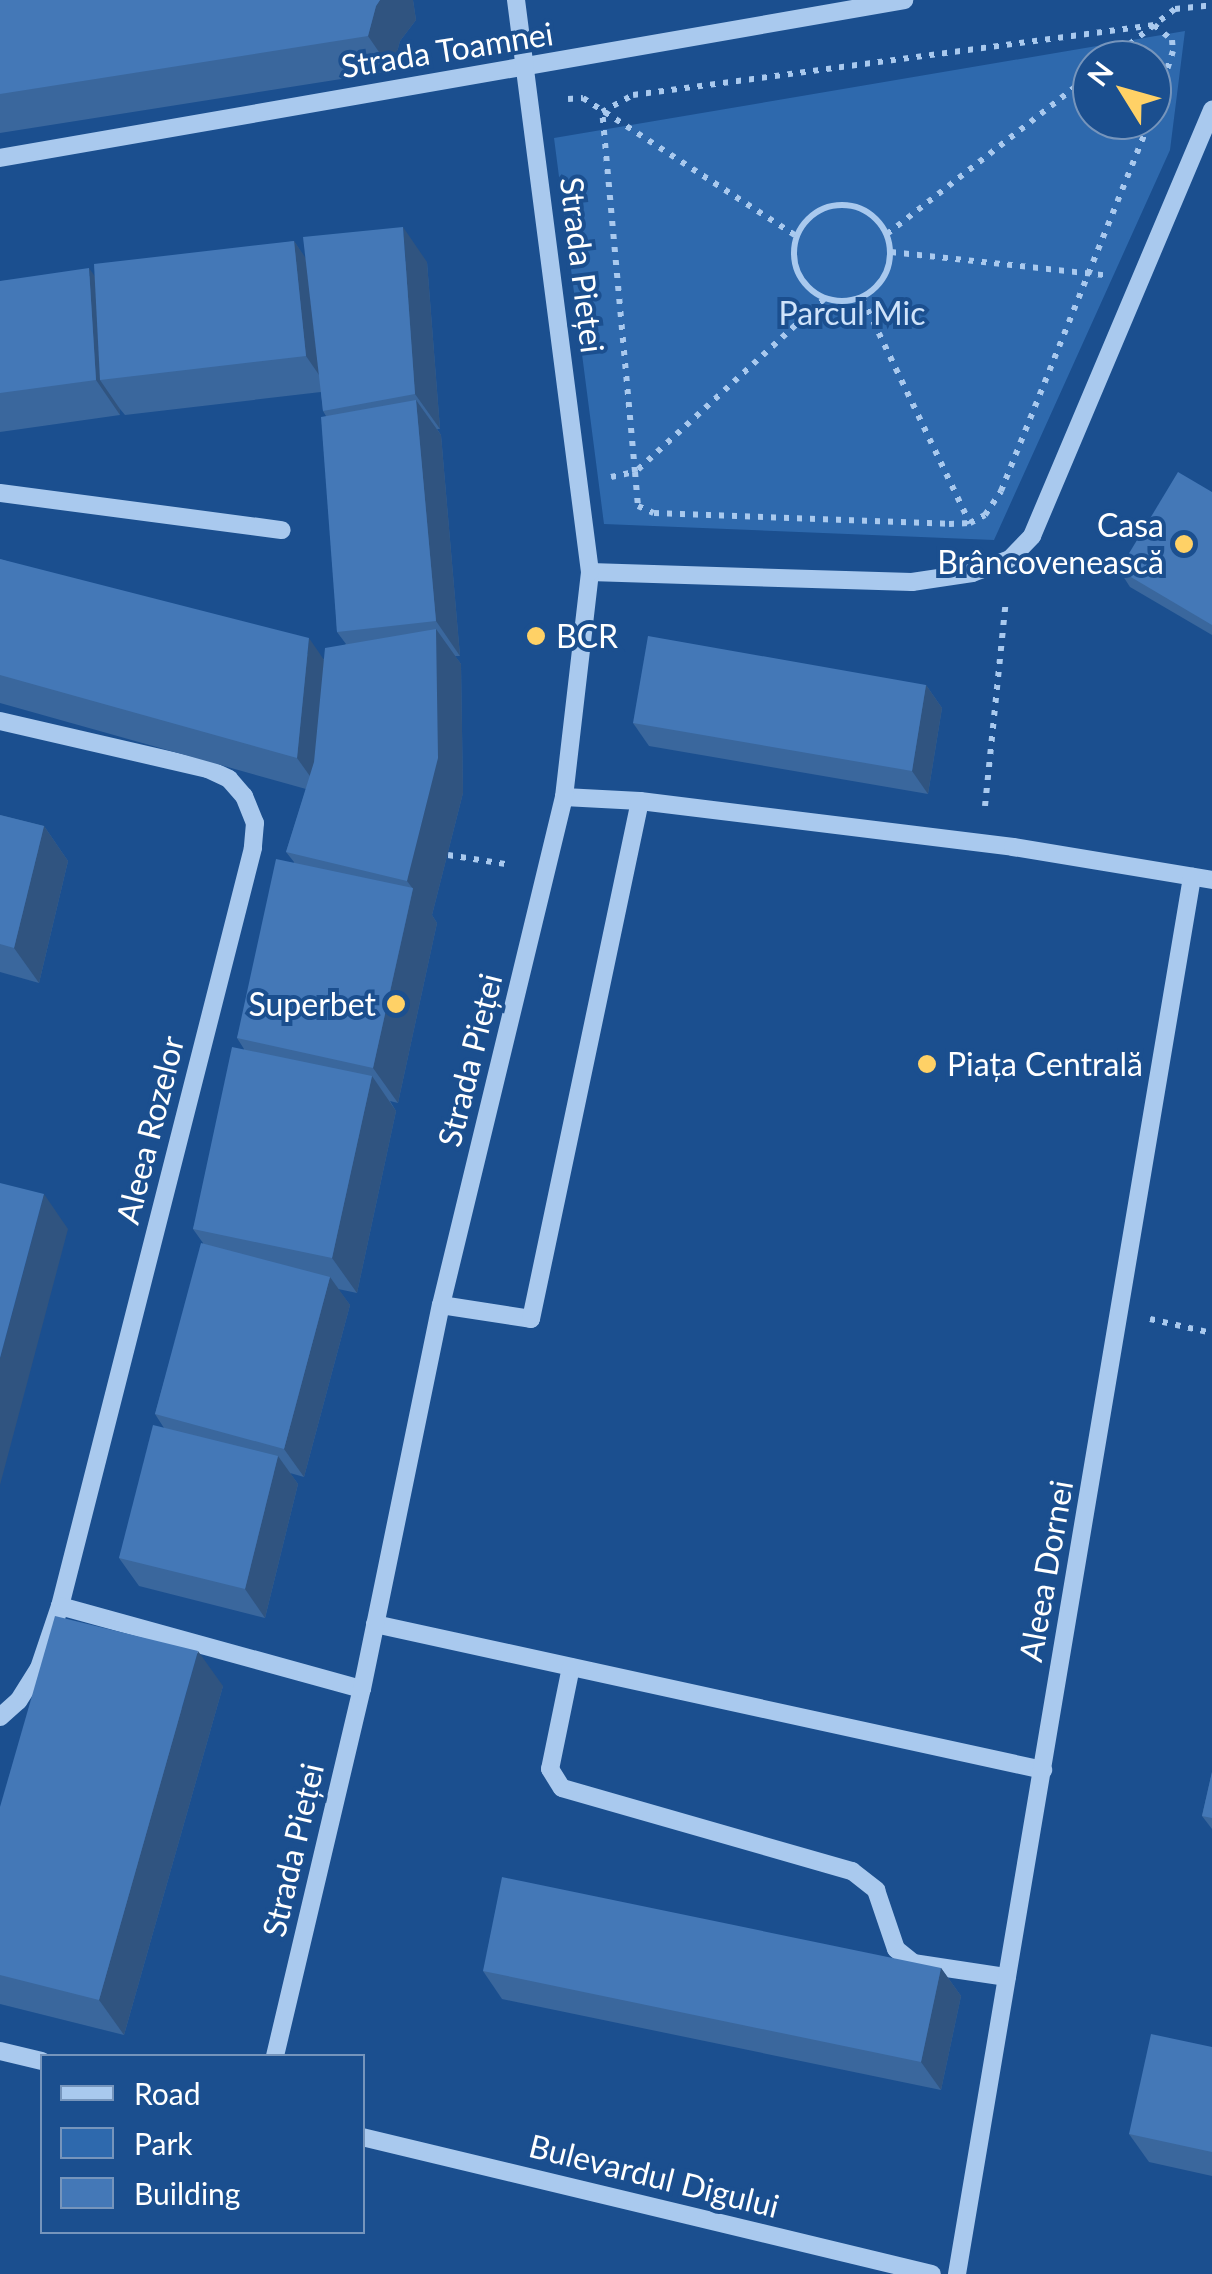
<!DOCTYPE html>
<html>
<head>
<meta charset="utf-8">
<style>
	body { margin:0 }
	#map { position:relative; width:1212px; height:2274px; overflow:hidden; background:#1b4f8f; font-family:Lato,sans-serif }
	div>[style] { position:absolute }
	.green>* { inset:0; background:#2e69ad }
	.path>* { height:6px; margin-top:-3px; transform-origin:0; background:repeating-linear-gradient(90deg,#a9c9ee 0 5px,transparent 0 13px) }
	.path>.ring { margin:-3px; padding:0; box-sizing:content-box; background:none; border:6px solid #a9c9ee; border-radius:50% }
	.minor>* { height:18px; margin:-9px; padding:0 9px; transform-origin:9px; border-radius:9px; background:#a9c9ee }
	.wall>* { inset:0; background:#3a679d }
	.shaded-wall>* { inset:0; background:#305480 }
	.building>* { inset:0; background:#4478b7 }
	.dots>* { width:28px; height:28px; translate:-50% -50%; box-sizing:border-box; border:5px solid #1b4f8f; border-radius:50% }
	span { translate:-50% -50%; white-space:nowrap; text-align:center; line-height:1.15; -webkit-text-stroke:8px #1b4f8f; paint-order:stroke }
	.street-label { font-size:32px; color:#fff }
	.park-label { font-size:32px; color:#cfe3fa }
	.poi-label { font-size:32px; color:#fff }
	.right { translate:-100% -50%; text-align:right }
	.left { translate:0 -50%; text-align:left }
	.legend { position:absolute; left:40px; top:2054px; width:325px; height:180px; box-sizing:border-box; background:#1b4f8f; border:2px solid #7695bc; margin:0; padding:12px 18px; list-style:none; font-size:30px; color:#fff }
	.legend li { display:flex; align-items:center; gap:20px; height:50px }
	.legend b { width:50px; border:2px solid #7695bc }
	.north { position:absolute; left:1072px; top:40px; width:100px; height:100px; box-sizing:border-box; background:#1b4f8f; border:2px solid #7695bc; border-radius:50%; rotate:307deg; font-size:28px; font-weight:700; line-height:40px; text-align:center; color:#fff }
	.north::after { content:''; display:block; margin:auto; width:35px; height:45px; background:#ffd166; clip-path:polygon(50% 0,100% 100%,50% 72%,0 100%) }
</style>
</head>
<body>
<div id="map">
	<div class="green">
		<div style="clip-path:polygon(evenodd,1185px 31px,1170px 150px,994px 540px,604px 524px,554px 138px,1185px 31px,1092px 60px,1152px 60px,1152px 120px,1092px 120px,1092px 60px)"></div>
	</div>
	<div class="path">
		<div style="left:1109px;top:60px;width:83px;rotate:-37.7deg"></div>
		<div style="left:1175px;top:9px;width:37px;rotate:-6deg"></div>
		<div style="left:568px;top:99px;width:15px;rotate:-4deg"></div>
		<div style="left:583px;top:98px;width:254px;rotate:32.9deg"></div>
		<div class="ring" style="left:794px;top:205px;width:90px;height:90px"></div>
		<div style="left:887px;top:234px;width:260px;rotate:-38deg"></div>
		<div style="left:891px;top:252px;width:214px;rotate:6.2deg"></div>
		<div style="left:862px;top:298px;width:250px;rotate:64.4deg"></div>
		<div style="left:824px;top:299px;width:256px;rotate:137.5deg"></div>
		<div style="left:635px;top:472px;width:362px;rotate:-95.2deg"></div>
		<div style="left:602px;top:112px;width:35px;rotate:-29deg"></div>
		<div style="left:633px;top:95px;width:526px;rotate:-7.65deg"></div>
		<div style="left:1154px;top:25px;width:23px;rotate:40deg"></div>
		<div style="left:1172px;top:40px;width:11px;rotate:85deg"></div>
		<div style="left:1173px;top:51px;width:68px;rotate:107.9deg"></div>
		<div style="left:611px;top:477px;width:25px;rotate:-12deg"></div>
		<div style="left:635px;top:472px;width:34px;rotate:85deg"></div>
		<div style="left:638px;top:506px;width:17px;rotate:24deg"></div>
		<div style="left:654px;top:513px;width:295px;rotate:2.1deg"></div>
		<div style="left:949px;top:524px;width:21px;rotate:-3deg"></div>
		<div style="left:970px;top:523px;width:17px;rotate:-28deg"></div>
		<div style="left:985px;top:515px;width:29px;rotate:-56deg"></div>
		<div style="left:1001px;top:491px;width:400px;rotate:-68.1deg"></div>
		<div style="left:985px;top:806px;width:207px;rotate:-84.2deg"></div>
		<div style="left:448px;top:855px;width:64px;rotate:9deg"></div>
		<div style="left:1150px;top:1319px;width:64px;rotate:12.7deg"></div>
	</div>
	<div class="minor">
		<div style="left:0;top:158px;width:918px;rotate:-9.91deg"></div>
		<div style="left:0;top:493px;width:284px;rotate:7.5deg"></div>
		<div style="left:590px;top:572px;width:322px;rotate:1.8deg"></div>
		<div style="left:912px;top:582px;width:61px;rotate:-8.5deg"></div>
		<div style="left:972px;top:573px;width:40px;rotate:-20.2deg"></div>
		<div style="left:1010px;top:559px;width:32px;rotate:-46deg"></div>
		<div style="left:1032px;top:536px;width:463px;rotate:-67.1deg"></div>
		<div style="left:0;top:721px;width:213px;rotate:13deg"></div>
		<div style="left:208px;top:769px;width:23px;rotate:25deg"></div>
		<div style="left:229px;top:779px;width:23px;rotate:49deg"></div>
		<div style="left:244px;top:796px;width:29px;rotate:68deg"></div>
		<div style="left:255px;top:823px;width:25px;rotate:95deg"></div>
		<div style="left:253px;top:848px;width:782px;rotate:104.28deg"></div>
		<div style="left:60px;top:1606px;width:65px;rotate:108.7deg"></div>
		<div style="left:39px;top:1668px;width:39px;rotate:122deg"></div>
		<div style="left:18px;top:1701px;width:24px;rotate:138deg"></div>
		<div style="left:564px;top:797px;width:76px;rotate:3deg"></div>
		<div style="left:640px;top:801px;width:376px;rotate:7deg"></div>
		<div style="left:1013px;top:847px;width:202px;rotate:9.4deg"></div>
		<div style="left:441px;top:1305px;width:91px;rotate:8.8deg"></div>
		<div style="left:531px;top:1319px;width:529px;rotate:-78.12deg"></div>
		<div style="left:60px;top:1606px;width:313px;rotate:15.4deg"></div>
		<div style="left:375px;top:1624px;width:684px;rotate:12.33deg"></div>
		<div style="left:571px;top:1667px;width:104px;rotate:101.6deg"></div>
		<div style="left:550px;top:1769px;width:22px;rotate:58deg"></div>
		<div style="left:562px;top:1788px;width:302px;rotate:16deg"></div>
		<div style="left:852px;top:1871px;width:31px;rotate:38deg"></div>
		<div style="left:876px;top:1890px;width:62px;rotate:71.3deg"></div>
		<div style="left:896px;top:1949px;width:22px;rotate:39deg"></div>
		<div style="left:913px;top:1963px;width:95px;rotate:8.5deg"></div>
		<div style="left:0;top:2051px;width:43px;rotate:13.4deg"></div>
		<div style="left:275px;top:2056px;width:377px;rotate:-76.7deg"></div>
		<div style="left:362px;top:1689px;width:392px;rotate:-78.4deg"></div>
		<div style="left:441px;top:1305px;width:523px;rotate:-76.39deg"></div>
		<div style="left:564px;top:797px;width:226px;rotate:-83.4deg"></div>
		<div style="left:590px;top:572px;width:577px;rotate:-97.37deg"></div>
		<div style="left:362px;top:2137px;width:586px;rotate:13.51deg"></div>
		<div style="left:957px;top:2274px;width:1417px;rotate:-80.45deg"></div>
	</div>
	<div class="wall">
		<div style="clip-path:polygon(0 0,413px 0,416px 20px,400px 41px,392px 71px,0 133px)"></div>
		<div style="clip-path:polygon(294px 241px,305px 258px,427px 262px,440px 429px,437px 429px,441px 435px,460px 656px,455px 656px,461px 664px,463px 793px,432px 915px,437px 923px,398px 1103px,390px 1101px,396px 1111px,357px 1293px,338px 1289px,350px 1305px,304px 1477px,290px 1473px,298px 1484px,265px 1618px,139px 1586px,119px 1558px,164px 1428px,155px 1414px,203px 1243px,193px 1229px,244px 1049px,237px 1038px,294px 862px,286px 852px,306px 789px,0 703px,0 559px,324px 659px,346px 644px,337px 632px,326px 416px,323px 411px,321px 392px,125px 415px,120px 409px,120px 415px,0 432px,0 281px,95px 276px)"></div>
		<div style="clip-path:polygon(1212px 492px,1212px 635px,1130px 587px,1119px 570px)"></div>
		<div style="clip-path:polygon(926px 685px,942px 708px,928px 794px,649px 746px,633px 723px)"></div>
		<div style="clip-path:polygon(0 815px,44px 826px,68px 861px,39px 983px,0 972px)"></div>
		<div style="clip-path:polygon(223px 1686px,124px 2035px,0 2004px,0 1807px)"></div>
		<div style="clip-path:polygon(1212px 1772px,1212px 1829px,1202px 1816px)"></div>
		<div style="clip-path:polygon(941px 1968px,961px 1996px,941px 2090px,502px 1999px,483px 1971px)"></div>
		<div style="clip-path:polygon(1212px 2047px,1212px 2176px,1149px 2162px,1129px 2134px)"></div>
	</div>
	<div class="shaded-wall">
		<div style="clip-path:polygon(380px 0,413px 0,416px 20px,400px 41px,392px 71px,368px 36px,376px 6px)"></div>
		<div style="clip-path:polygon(403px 227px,427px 262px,440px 429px,415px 394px)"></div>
		<div style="clip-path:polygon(294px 241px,318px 276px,330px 391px,306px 356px)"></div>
		<div style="clip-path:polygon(89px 268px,114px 303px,100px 380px,120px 409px,120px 415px,96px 380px)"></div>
		<div style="clip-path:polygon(416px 400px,441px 435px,460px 656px,436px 621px)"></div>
		<div style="clip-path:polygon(436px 629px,461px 664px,463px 793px,432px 915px,437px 923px,398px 1103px,373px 1068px,413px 889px,407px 881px)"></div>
		<div style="clip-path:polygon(309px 638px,333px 673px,322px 793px,297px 758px)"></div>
		<div style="clip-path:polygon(926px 685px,942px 708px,928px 794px,912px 771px)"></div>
		<div style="clip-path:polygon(44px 826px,68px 861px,39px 983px,14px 948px)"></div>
		<div style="clip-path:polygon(372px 1076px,396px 1111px,357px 1293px,332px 1258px)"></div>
		<div style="clip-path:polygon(44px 1194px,68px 1229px,0 1485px,0 1358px)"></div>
		<div style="clip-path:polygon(330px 1277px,350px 1305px,304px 1477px,284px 1449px)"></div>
		<div style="clip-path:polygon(278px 1456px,298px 1484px,265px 1618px,245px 1589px)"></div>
		<div style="clip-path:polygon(198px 1651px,223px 1686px,124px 2035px,99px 2000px)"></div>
		<div style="clip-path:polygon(941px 1968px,961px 1996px,941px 2090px,921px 2062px)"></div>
	</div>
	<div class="building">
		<div style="clip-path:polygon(0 0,380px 0,376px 6px,368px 36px,0 94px)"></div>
		<div style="clip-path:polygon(403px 227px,415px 394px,323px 411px,303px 237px)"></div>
		<div style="clip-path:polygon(294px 241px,306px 356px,100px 380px,94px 264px)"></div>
		<div style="clip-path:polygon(89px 268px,96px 380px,0 393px,0 281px)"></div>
		<div style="clip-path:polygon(416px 400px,436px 621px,337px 632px,321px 417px)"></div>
		<div style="clip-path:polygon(1178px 472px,1212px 492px,1212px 625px,1119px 570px)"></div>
		<div style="clip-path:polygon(0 559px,309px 638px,297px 758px,0 675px)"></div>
		<div style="clip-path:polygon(436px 629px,438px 758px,407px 881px,286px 852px,314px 762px,325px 648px)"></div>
		<div style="clip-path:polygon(648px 636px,926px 685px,912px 771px,633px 723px)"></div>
		<div style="clip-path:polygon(0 815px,44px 826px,14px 948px,0 944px)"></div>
		<div style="clip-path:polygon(276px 859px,413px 888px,373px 1068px,237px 1038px)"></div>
		<div style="clip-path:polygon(232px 1047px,372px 1076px,332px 1258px,193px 1229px)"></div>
		<div style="clip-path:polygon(0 1183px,44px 1194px,0 1358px)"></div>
		<div style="clip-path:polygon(201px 1243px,330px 1277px,284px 1449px,155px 1414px)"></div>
		<div style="clip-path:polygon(153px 1425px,278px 1456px,245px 1589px,119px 1558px)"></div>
		<div style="clip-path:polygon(55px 1616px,198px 1651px,99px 2000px,0 1975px,0 1807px)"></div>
		<div style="clip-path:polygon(1212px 1772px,1212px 1818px,1202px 1816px)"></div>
		<div style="clip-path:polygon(502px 1877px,941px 1968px,921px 2062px,483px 1971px)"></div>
		<div style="clip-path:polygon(1151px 2034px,1212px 2047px,1212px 2152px,1129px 2134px)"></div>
	</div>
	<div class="dots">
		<div style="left:1184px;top:544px;background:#ffd166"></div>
		<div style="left:536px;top:636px;background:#ffd166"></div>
		<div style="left:396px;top:1004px;background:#ffd166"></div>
		<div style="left:927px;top:1064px;background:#ffd166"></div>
	</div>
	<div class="street-label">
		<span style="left:447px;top:50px;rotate:-9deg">Strada Toamnei</span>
		<span style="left:582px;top:265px;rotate:83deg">Strada Pieței</span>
		<span style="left:470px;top:1060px;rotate:-76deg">Strada Pieței</span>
		<span style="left:150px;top:1130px;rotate:-76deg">Aleea Rozelor</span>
		<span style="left:1046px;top:1571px;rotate:-80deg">Aleea Dornei</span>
		<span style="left:293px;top:1850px;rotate:-77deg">Strada Pieței</span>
		<span style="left:654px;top:2176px;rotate:14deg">Bulevardul Digului</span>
	</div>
	<div class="park-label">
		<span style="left:852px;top:313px">Parcul Mic</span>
	</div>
	<div class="poi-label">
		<span class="right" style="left:1164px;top:544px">Casa<br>Brâncovenească</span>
		<span class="left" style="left:556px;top:636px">BCR</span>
		<span class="right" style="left:376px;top:1004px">Superbet</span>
		<span class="left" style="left:947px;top:1064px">Piața Centrală</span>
	</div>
	<ul class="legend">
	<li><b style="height:12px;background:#a9c9ee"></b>Road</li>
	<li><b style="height:28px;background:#2e69ad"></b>Park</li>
	<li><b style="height:28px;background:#4478b7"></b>Building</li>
	</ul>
	<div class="north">N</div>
</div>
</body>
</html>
